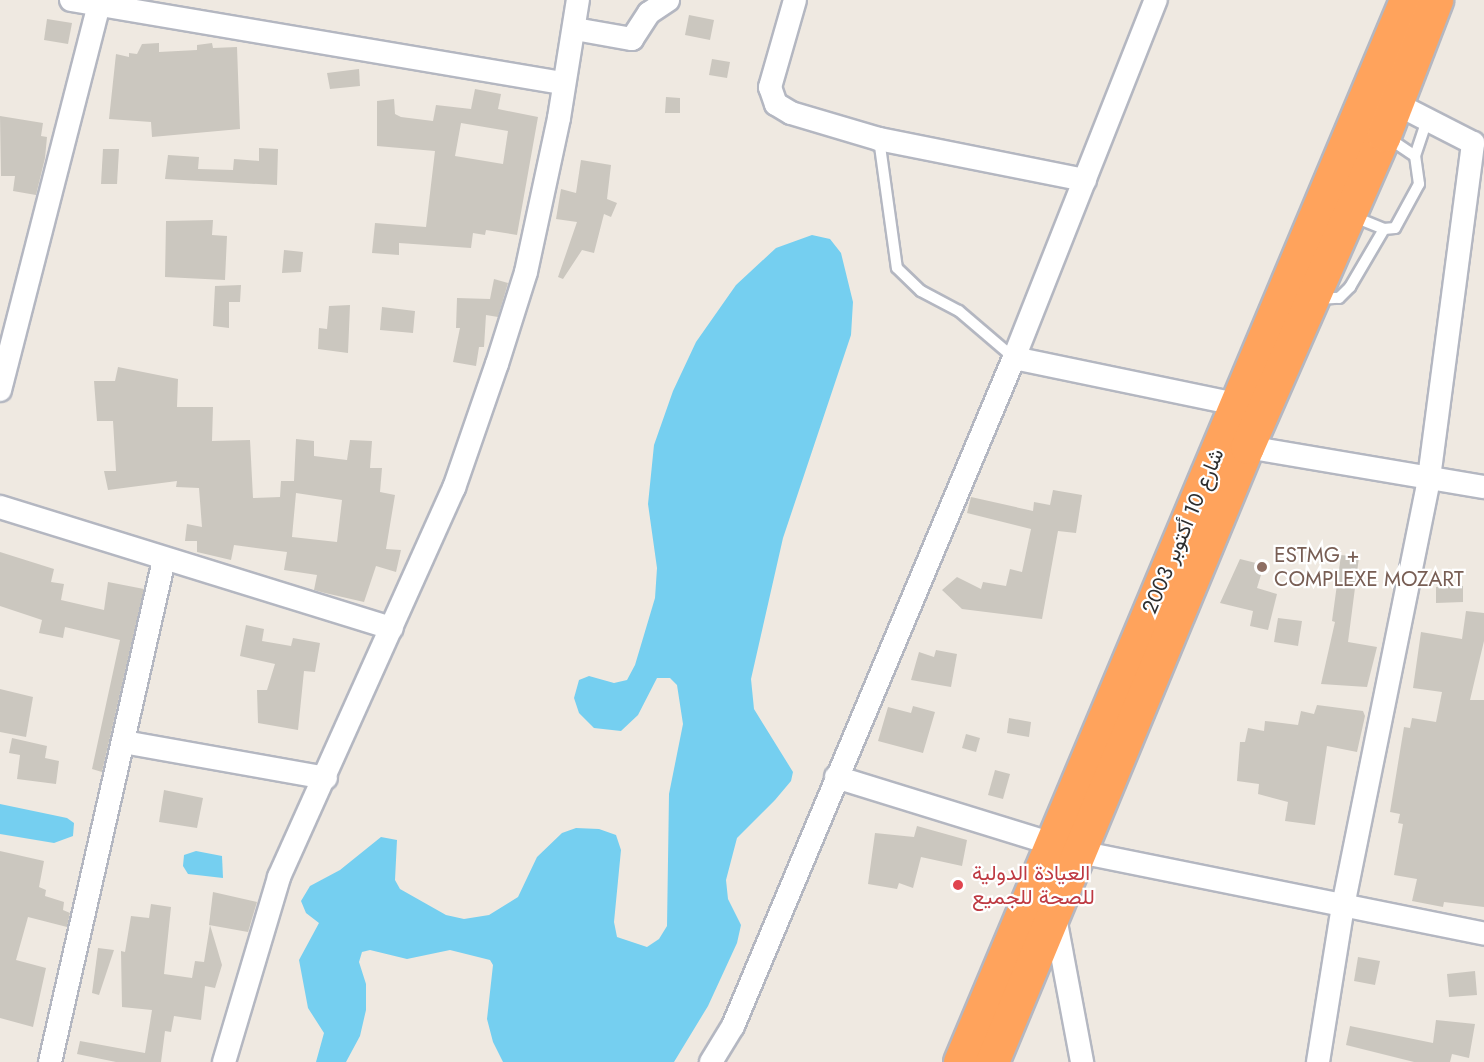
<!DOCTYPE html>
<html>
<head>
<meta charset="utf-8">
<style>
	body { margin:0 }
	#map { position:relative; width:1484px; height:1062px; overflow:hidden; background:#efe9e1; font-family:Jost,Vazirmatn,sans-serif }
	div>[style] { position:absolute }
	.water>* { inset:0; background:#75cff0 }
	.building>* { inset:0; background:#cbc7bf }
	.roads { filter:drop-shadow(2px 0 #b4b7c1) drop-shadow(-2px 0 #b4b7c1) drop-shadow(0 2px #b4b7c1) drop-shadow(0 -2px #b4b7c1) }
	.lane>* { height:10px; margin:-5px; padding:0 5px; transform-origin:5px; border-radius:5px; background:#fff }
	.street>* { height:22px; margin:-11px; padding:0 11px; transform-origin:11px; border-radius:11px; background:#fff }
	.highway>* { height:33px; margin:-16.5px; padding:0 16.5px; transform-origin:16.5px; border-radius:16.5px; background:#ffa35c }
	.dots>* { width:16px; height:16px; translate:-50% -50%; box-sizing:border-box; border:3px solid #fff; border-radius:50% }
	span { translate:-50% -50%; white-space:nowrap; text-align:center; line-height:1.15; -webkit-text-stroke:4.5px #fff; paint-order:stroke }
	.street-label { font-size:21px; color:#2e2e2e }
	.education-label { font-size:21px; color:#785e54 }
	.left { translate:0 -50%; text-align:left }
	.health-label { font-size:21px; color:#be3a42 }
</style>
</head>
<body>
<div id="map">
	<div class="water">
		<div style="clip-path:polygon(812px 235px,830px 239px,841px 253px,853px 302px,851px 335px,783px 538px,751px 679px,754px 709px,793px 772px,791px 781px,775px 800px,737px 838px,726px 880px,728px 899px,741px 925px,737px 943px,708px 1006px,674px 1062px,503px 1062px,493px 1042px,487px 1019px,493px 965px,490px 960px,450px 950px,407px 959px,370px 950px,362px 952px,359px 962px,366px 984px,366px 1010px,360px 1036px,346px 1062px,316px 1062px,324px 1033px,308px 1008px,299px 960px,319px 923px,306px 913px,301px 901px,310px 886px,340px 870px,381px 837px,397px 840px,395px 880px,400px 889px,446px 915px,464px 919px,489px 915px,518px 897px,537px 857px,562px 833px,576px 828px,599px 829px,616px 835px,621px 850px,614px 922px,617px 937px,647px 947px,659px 939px,667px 926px,669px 794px,683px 724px,677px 685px,670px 678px,657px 678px,638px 715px,621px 731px,594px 728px,579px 713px,574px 698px,579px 680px,589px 676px,614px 683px,627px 680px,635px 665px,655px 598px,657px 568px,648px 504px,654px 445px,673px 391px,696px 342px,736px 285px,776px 248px)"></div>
		<div style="clip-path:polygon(0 804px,67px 818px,74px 823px,73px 836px,54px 843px,0 834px)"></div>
		<div style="clip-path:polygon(196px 851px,222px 856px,223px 878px,188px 874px,183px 866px,184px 855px)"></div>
	</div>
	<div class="building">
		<div style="clip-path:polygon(689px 15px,714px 20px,710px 40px,685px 35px)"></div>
		<div style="clip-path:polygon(47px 19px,72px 23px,68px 44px,44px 40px)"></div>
		<div style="clip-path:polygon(159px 43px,159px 52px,197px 50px,197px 45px,212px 43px,213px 48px,237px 47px,240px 129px,152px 137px,151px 122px,109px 119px,116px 54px,129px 57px,129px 53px,137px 54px,142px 44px)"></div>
		<div style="clip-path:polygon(712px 59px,730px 62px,727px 78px,709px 75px)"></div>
		<div style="clip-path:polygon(359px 69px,360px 86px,330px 89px,327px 73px)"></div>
		<div style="clip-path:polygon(evenodd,475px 89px,501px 94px,498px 109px,538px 117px,517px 235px,486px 230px,485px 235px,473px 233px,471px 248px,399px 243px,399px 255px,372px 253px,375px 223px,426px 227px,435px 151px,377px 146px,377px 101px,394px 99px,395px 114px,401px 117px,433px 121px,436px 105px,471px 109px,475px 89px,461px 123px,508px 131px,503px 164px,455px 156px,461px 123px)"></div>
		<div style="clip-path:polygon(666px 97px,680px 98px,680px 113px,665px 113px)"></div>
		<div style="clip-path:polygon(0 116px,43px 123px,41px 136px,47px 137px,45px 158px,36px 195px,13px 191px,15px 176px,1px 176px)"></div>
		<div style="clip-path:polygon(259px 148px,278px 149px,277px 185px,165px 179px,168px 155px,199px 157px,198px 169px,233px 170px,234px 159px,259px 161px)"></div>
		<div style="clip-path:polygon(103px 149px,119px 149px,117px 184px,101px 184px)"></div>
		<div style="clip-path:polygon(581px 160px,611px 165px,607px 199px,617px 203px,611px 217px,604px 214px,594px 253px,582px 250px,563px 279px,558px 277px,577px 222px,556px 219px,561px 189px,576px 193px)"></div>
		<div style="clip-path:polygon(213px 220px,212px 235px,227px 236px,225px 280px,165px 277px,166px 221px)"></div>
		<div style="clip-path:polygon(284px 250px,303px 252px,301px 272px,282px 273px)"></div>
		<div style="clip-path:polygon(494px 279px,508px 283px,498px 317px,486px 315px,484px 347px,479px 347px,476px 366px,453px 362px,460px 328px,456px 328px,457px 298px,490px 299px)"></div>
		<div style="clip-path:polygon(241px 285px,240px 302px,229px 302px,229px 328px,213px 326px,215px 286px)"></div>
		<div style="clip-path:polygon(350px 305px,348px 353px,318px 349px,319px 328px,327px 329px,329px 306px)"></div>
		<div style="clip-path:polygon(382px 307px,415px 311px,413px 333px,380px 330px)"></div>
		<div style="clip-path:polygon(evenodd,118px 367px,178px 379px,177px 407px,213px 407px,212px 441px,250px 440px,253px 498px,280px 497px,281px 481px,294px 481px,296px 439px,314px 441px,314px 456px,347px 460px,350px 440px,372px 441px,370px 468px,382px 468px,380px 492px,395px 495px,386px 549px,401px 550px,396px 572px,376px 566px,364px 602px,325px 593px,314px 590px,317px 575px,284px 570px,287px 552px,234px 545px,231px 560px,197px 552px,197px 541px,185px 541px,187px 524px,202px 527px,199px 488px,176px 487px,177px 481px,108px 490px,104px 471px,116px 471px,113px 421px,97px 421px,94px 381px,115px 381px,118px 367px,296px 493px,342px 500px,337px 542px,292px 537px,296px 493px)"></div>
		<div style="clip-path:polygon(1053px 490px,1082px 495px,1076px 533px,1058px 531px,1042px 619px,962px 609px,942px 590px,957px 577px,981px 589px,983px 582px,1006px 586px,1010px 569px,1022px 572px,1031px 529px,967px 513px,971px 497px,1033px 511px,1034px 502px,1050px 505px)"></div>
		<div style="clip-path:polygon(0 552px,54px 569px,51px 582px,64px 584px,61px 600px,104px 610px,108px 582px,144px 589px,102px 772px,92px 769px,120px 640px,65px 627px,63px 638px,39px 633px,42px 620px,0 606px)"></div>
		<div style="clip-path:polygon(1341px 555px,1359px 557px,1348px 642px,1377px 647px,1367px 687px,1321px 684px,1335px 622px,1332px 621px)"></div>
		<div style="clip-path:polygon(1240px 559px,1264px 565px,1257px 588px,1277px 594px,1268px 630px,1250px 626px,1253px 611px,1220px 603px)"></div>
		<div style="clip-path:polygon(1463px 586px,1463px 602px,1436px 603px,1436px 587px)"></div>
		<div style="clip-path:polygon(1466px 611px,1484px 613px,1484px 641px,1470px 700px,1484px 700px,1484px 907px,1444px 902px,1443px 907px,1412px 901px,1417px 879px,1394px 875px,1403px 824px,1398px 823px,1400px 814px,1390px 812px,1404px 727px,1410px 728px,1412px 718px,1436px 722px,1442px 692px,1413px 688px,1421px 632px,1462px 639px)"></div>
		<div style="clip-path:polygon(1278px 618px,1302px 621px,1298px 646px,1274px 642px)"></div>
		<div style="clip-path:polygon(246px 625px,264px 629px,262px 641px,291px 646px,293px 638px,320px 643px,315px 672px,304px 671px,298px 730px,258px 723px,257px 690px,267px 690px,275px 664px,240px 656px)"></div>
		<div style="clip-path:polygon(936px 650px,957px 654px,951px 687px,911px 680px,919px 652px,934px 657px)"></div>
		<div style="clip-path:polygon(0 689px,33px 697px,26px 737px,0 732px)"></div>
		<div style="clip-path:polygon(1317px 705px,1363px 711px,1365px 716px,1357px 752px,1327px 746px,1315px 825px,1285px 821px,1288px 802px,1258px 794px,1259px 784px,1237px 781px,1240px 742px,1245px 742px,1248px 728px,1264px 731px,1265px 721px,1298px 725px,1301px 711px,1314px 714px)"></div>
		<div style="clip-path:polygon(913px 706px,935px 712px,923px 753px,878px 741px,888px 707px,911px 713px)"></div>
		<div style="clip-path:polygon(1009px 718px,1031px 722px,1029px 737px,1007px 733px)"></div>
		<div style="clip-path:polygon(966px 734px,980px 738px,976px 752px,962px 748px)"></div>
		<div style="clip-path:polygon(12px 738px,47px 746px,45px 758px,59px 761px,56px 784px,17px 779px,20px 755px,9px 753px)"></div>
		<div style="clip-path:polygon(995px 770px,1010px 774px,1003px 799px,988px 795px)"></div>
		<div style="clip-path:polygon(164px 790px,203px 798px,197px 828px,159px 822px)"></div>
		<div style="clip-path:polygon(917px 826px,967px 840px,962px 866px,921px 857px,913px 888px,899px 883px,897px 889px,868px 884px,875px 833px,914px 837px)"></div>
		<div style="clip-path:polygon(0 851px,44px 861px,39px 887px,46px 890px,45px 896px,64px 902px,63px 910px,70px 913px,67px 927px,28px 917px,16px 960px,46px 968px,33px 1027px,0 1018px)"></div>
		<div style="clip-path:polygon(213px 892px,257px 902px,248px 932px,209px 925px)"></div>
		<div style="clip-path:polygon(151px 904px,171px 907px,164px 974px,192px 978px,195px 961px,204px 962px,210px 925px,222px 965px,215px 988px,205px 986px,201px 1020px,174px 1016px,171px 1032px,165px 1031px,161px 1062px,116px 1062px,77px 1054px,80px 1041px,145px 1053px,152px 1010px,122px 1007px,121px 951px,125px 952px,131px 916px,149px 918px)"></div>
		<div style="clip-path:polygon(98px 948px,114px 950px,99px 995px,92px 993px)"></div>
		<div style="clip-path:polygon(1358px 957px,1380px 961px,1375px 985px,1354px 981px)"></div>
		<div style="clip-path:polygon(1475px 971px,1477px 995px,1449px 997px,1447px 974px)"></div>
		<div style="clip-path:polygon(1436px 1020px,1475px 1024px,1469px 1058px,1452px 1054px,1450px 1062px,1414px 1062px,1346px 1045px,1350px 1026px,1433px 1043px)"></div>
	</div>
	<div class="roads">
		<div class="lane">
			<div style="left:879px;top:139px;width:130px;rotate:82.1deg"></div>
			<div style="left:897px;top:268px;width:33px;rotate:44deg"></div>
			<div style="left:921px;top:291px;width:43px;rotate:27.8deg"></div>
			<div style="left:959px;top:311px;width:72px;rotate:40.5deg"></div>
			<div style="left:1415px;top:156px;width:41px;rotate:-71.6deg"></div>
			<div style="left:1352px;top:216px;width:35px;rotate:22deg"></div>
			<div style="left:1384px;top:229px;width:11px;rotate:-5deg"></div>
			<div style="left:1395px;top:228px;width:50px;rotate:-61.4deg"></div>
			<div style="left:1419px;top:184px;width:28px;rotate:-98deg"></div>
			<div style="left:1415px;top:156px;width:34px;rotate:-146deg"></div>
			<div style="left:1317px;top:299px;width:22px;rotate:-3deg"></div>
			<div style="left:1339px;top:298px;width:16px;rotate:-45deg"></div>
			<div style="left:1350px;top:287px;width:67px;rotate:-59.6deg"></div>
		</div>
		<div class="street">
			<div style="left:71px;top:0;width:500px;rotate:9.6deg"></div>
			<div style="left:795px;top:0;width:91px;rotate:106deg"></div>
			<div style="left:770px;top:87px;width:18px;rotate:71deg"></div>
			<div style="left:776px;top:104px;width:17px;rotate:31deg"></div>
			<div style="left:791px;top:113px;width:92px;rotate:16.5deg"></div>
			<div style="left:879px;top:139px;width:210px;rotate:11.3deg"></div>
			<div style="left:575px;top:29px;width:58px;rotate:10deg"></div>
			<div style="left:632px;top:39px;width:31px;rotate:-57deg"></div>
			<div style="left:649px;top:13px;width:23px;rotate:-34deg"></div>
			<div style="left:1014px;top:358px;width:228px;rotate:11.7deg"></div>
			<div style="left:0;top:390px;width:403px;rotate:-75.6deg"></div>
			<div style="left:1247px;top:447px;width:240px;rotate:9.6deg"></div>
			<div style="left:0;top:507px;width:410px;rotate:17.2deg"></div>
			<div style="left:124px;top:742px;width:205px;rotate:10.1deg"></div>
			<div style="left:836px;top:777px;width:254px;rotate:17.2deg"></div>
			<div style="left:1079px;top:852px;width:413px;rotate:11.4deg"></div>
			<div style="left:1054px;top:912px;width:153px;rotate:79.4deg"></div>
			<div style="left:50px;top:1062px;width:515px;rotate:-77.21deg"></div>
			<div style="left:224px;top:1062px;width:193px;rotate:-73.4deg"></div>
			<div style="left:279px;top:877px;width:427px;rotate:-65.8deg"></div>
			<div style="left:454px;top:488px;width:131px;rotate:-70.9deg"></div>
			<div style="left:497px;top:364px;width:96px;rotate:-72.5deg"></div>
			<div style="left:526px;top:272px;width:157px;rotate:-77.9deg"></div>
			<div style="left:559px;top:118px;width:120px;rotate:-80.9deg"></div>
			<div style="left:711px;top:1062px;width:42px;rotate:-58.6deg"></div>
			<div style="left:733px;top:1026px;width:725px;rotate:-67.19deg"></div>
			<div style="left:1014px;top:358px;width:385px;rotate:-68.4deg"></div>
			<div style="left:1318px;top:1062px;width:158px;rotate:-80.9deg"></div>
			<div style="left:1343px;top:906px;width:437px;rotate:-78.6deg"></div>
			<div style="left:1429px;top:478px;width:338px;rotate:-82.5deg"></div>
			<div style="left:1473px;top:143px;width:101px;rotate:-152.9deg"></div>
		</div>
		<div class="highway">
			<div style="left:960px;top:1062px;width:1152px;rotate:-67.22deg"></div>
			<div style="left:992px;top:1062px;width:666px;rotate:-67.48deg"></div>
			<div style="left:1247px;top:447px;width:341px;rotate:-66.3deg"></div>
			<div style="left:1384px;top:135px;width:145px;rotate:-68.9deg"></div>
		</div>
	</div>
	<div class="dots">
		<div style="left:1262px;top:567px;background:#8d6e63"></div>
		<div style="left:958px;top:885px;background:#e0444e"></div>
	</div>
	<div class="street-label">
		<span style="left:1183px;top:531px;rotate:-67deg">شارع 10 أكتوبر 2003</span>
	</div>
	<div class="education-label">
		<span class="left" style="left:1274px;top:567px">ESTMG +<br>COMPLEXE MOZART</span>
	</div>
	<div class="health-label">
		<span class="left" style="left:972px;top:885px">العيادة الدولية<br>للصحة للجميع</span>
	</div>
</div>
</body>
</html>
